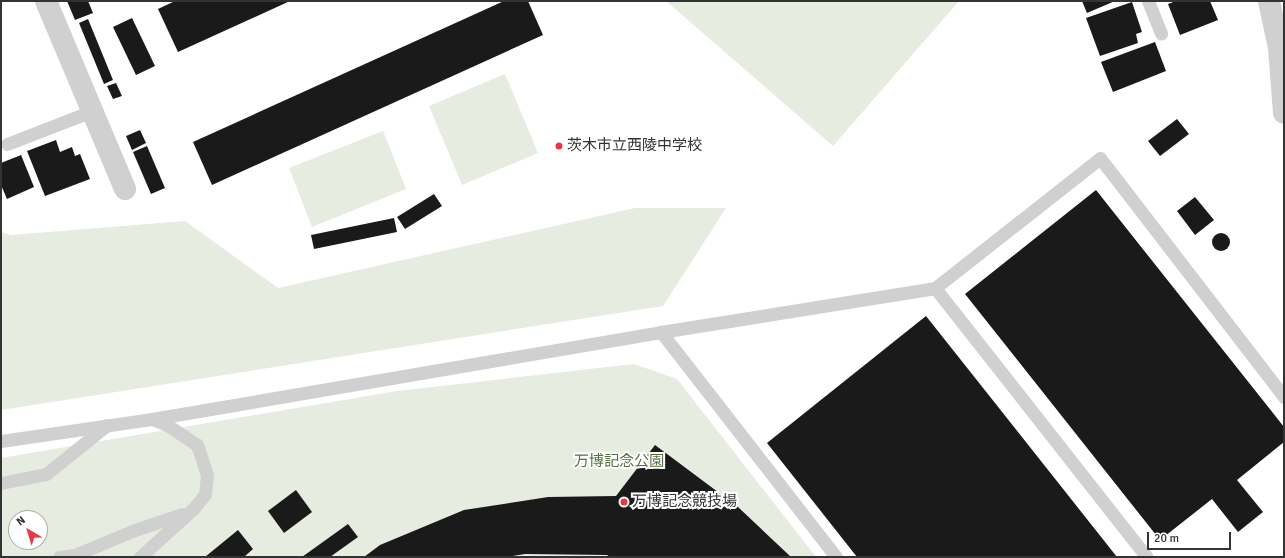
<!DOCTYPE html>
<html>
<head>
<meta charset="utf-8">
<style>
	body { margin:0 }
	#map { position:relative; width:1285px; height:558px; overflow:hidden; background:#fff; font-family:Signika,"Noto Sans JP",sans-serif }
	div>[style] { position:absolute }
	.green>* { inset:0; background:#e6ecdf }
	.building>* { inset:0; background:#1a1a1a }
	.round { border-radius:50% }
	.service>* { height:13px; margin:-6.5px; padding:0 6.5px; transform-origin:6.5px; border-radius:6.5px; background:#d0d0d0 }
	.minor>* { height:22px; margin:-11px; padding:0 11px; transform-origin:11px; border-radius:11px; background:#d0d0d0 }
	.dots>* { width:11px; height:11px; translate:-50% -50%; box-sizing:border-box; border:2px solid #fff; border-radius:50% }
	span { translate:-50% -50%; white-space:nowrap; text-align:center; line-height:1.15; -webkit-text-stroke:4px #fff; paint-order:stroke }
	.poi-label { font-size:15px; color:#333 }
	.left { translate:0 -50%; text-align:left }
	.park-label { font-size:15px; color:#56703f }
	.frame { position:absolute; inset:0; border:2px solid #333; pointer-events:none }
	.north { position:absolute; left:8px; top:510px; width:40px; height:40px; box-sizing:border-box; background:#fff; border:1px solid #adadad; border-radius:50%; rotate:322deg; font-size:11px; font-weight:700; line-height:16px; text-align:center; color:#333 }
	.north::after { content:''; display:block; margin:auto; width:14px; height:18px; background:#e63946; clip-path:polygon(50% 0,100% 100%,50% 72%,0 100%) }
	.scale { position:absolute; left:1147px; top:532px; width:84px; height:18px; box-sizing:border-box; border:2px solid #333; border-top:0; padding-left:5px; font-size:12px; line-height:14px; white-space:nowrap; color:#333; -webkit-text-stroke:3px #fff; paint-order:stroke }
</style>
</head>
<body>
<div id="map">
	<div class="green">
		<div style="clip-path:polygon(666px 1px,959px 1px,833px 146px)"></div>
		<div style="clip-path:polygon(505px 74px,538px 153px,462px 185px,429px 106px)"></div>
		<div style="clip-path:polygon(383px 131px,406px 189px,312px 227px,289px 168px)"></div>
		<div style="clip-path:polygon(635px 208px,726px 208px,663px 306px,1px 410px,1px 232px,11px 235px,185px 221px,278px 288px)"></div>
		<div style="clip-path:polygon(evenodd,634px 364px,677px 379px,816px 557px,1px 557px,1px 458px,397px 391px,634px 364px,16px 518px,40px 518px,40px 542px,16px 542px,16px 518px)"></div>
	</div>
	<div class="building">
		<div style="clip-path:polygon(67px 1px,88px 1px,93px 13px,75px 20px)"></div>
		<div style="clip-path:polygon(175px 1px,290px 1px,178px 52px,158px 9px)"></div>
		<div style="clip-path:polygon(504px 1px,528px 1px,543px 35px,212px 185px,193px 142px)"></div>
		<div style="clip-path:polygon(1082px 1px,1115px 1px,1087px 13px)"></div>
		<div style="clip-path:polygon(1176px 1px,1210px 1px,1218px 20px,1180px 35px,1168px 4px)"></div>
		<div style="clip-path:polygon(1132px 2px,1142px 32px,1136px 34px,1138px 43px,1100px 56px,1086px 18px)"></div>
		<div style="clip-path:polygon(132px 18px,155px 66px,136px 75px,113px 27px)"></div>
		<div style="clip-path:polygon(88px 19px,113px 80px,104px 84px,79px 23px)"></div>
		<div style="clip-path:polygon(1155px 42px,1166px 71px,1113px 92px,1101px 62px)"></div>
		<div style="clip-path:polygon(116px 83px,122px 96px,113px 99px,107px 86px)"></div>
		<div style="clip-path:polygon(1177px 119px,1189px 134px,1160px 156px,1148px 141px)"></div>
		<div style="clip-path:polygon(140px 130px,146px 143px,132px 150px,126px 136px)"></div>
		<div style="clip-path:polygon(56px 140px,60px 152px,72px 147px,75px 156px,80px 154px,90px 179px,45px 196px,27px 151px)"></div>
		<div style="clip-path:polygon(147px 146px,165px 188px,151px 194px,133px 152px)"></div>
		<div style="clip-path:polygon(21px 155px,34px 187px,7px 199px,1px 185px,1px 163px)"></div>
		<div style="clip-path:polygon(1096px 190px,1284px 427px,1284px 442px,1237px 480px,1263px 512px,1238px 532px,1212px 499px,1160px 540px,965px 294px)"></div>
		<div style="clip-path:polygon(434px 194px,442px 206px,405px 229px,397px 217px)"></div>
		<div style="clip-path:polygon(1195px 197px,1214px 220px,1195px 235px,1177px 211px)"></div>
		<div style="clip-path:polygon(394px 218px,397px 232px,314px 249px,311px 235px)"></div>
		<div class="round" style="left:1212px;top:233px;width:18px;height:18px"></div>
		<div style="clip-path:polygon(926px 316px,1117px 557px,857px 557px,767px 443px)"></div>
		<div style="clip-path:polygon(655px 445px,738px 507px,791px 557px,610px 557px,607px 555px,525px 554px,507px 557px,364px 557px,380px 545px,464px 510px,548px 497px,616px 496px)"></div>
		<div style="clip-path:polygon(296px 490px,312px 512px,284px 533px,268px 511px)"></div>
		<div style="clip-path:polygon(348px 524px,358px 537px,330px 557px,302px 557px)"></div>
		<div style="clip-path:polygon(238px 530px,253px 549px,244px 557px,205px 557px)"></div>
	</div>
	<div class="service">
		<div style="left:1148px;top:1px;width:35px;rotate:68deg"></div>
		<div style="left:7px;top:144px;width:91px;rotate:-21.2deg"></div>
		<div style="left:935px;top:288px;width:342px;rotate:51.8deg"></div>
		<div style="left:661px;top:332px;width:285px;rotate:52.1deg"></div>
		<div style="left:1px;top:441px;width:153px;rotate:-8.3deg"></div>
		<div style="left:152px;top:419px;width:516px;rotate:-9.7deg"></div>
		<div style="left:661px;top:332px;width:278px;rotate:-9.1deg"></div>
		<div style="left:935px;top:288px;width:210px;rotate:-38.2deg"></div>
		<div style="left:1100px;top:158px;width:302px;rotate:52.4deg"></div>
		<div style="left:1px;top:483px;width:46px;rotate:-11.3deg"></div>
		<div style="left:46px;top:474px;width:78px;rotate:-38.8deg"></div>
		<div style="left:59px;top:557px;width:16px;rotate:-7deg"></div>
		<div style="left:75px;top:555px;width:62px;rotate:-22.8deg"></div>
		<div style="left:132px;top:531px;width:53px;rotate:-18.8deg"></div>
		<div style="left:140px;top:557px;width:72px;rotate:-42.2deg"></div>
		<div style="left:193px;top:509px;width:19px;rotate:-51deg"></div>
		<div style="left:205px;top:494px;width:19px;rotate:-84deg"></div>
		<div style="left:207px;top:475px;width:32px;rotate:-108deg"></div>
		<div style="left:197px;top:445px;width:36px;rotate:-146deg"></div>
		<div style="left:167px;top:425px;width:16px;rotate:-158deg"></div>
	</div>
	<div class="minor">
		<div style="left:46px;top:1px;width:204px;rotate:67.2deg"></div>
		<div style="left:1269px;top:1px;width:48px;rotate:78deg"></div>
		<div style="left:1279px;top:48px;width:65px;rotate:85.6deg"></div>
	</div>
	<div class="dots">
		<div style="left:559px;top:146px;background:#e63946"></div>
		<div style="left:624px;top:502px;background:#e63946"></div>
	</div>
	<div class="poi-label">
		<span class="left" style="left:567px;top:146px">茨木市立西陵中学校</span>
		<span class="left" style="left:632px;top:502px">万博記念競技場</span>
	</div>
	<div class="park-label">
		<span style="left:619px;top:462px">万博記念公園</span>
	</div>
	<div class="frame"></div>
	<div class="north">N</div>
	<div class="scale">20 m</div>
</div>
</body>
</html>
